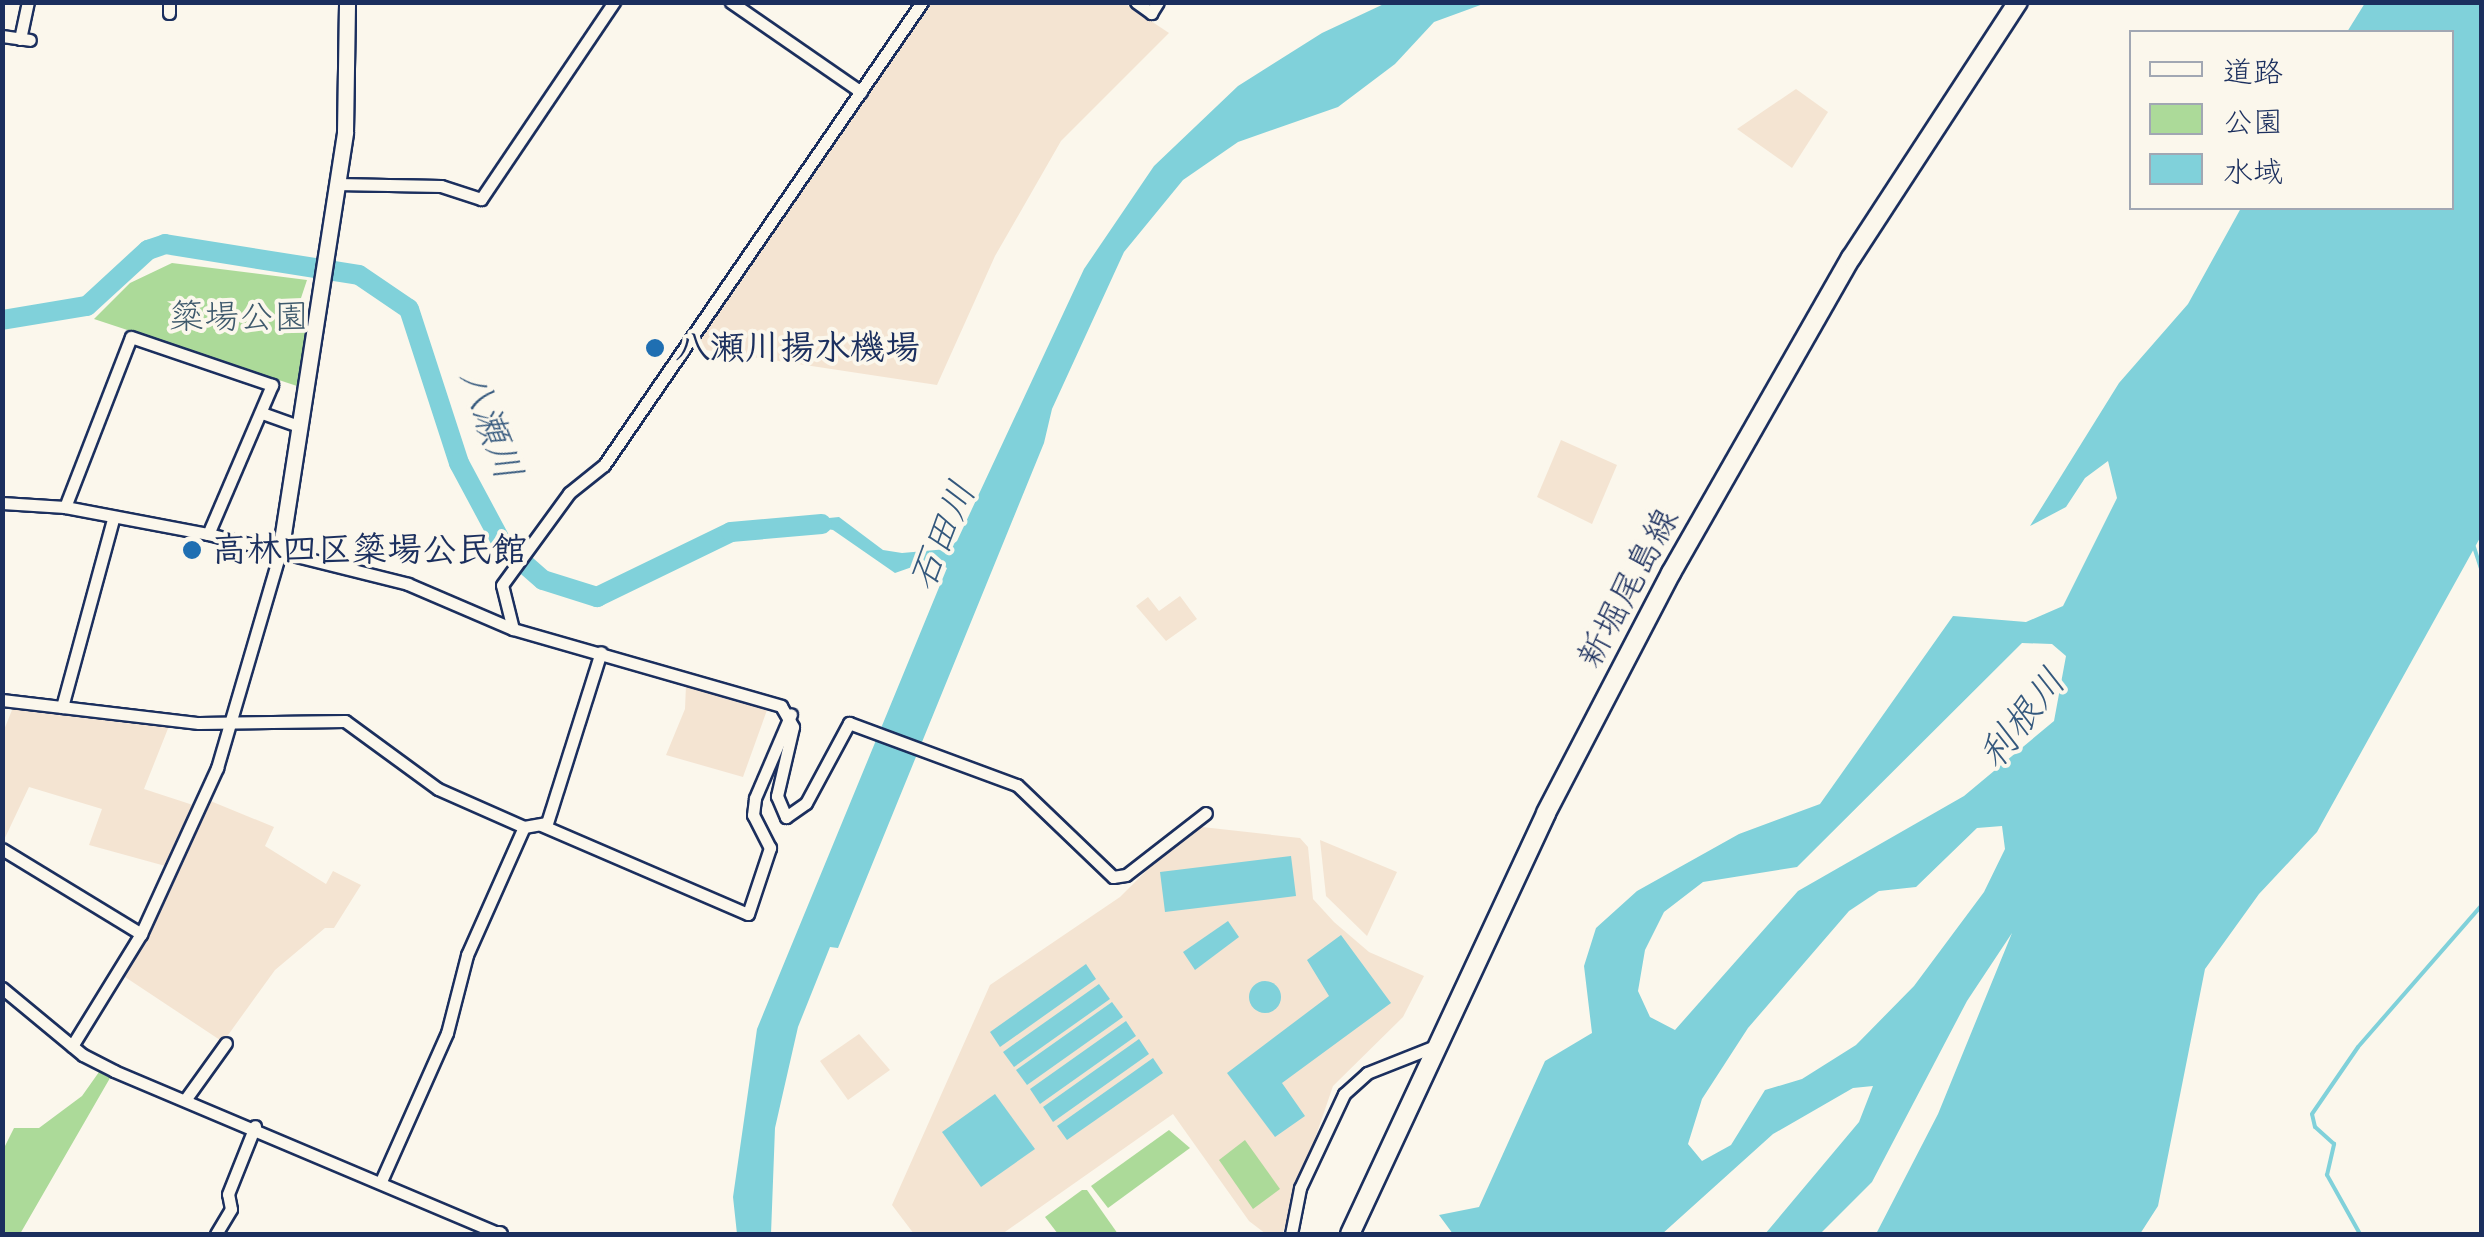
<!DOCTYPE html>
<html>
<head>
<meta charset="utf-8">
<style>
	body { margin:0 }
	#map { position:relative; width:2484px; height:1237px; overflow:hidden; background:#fbf7ec; font-family:"Comic Neue","Klee One",sans-serif }
	div>[style] { position:absolute }
	.built>* { inset:0; background:#f4e4d2 }
	.green>* { inset:0; background:#acda99 }
	.water>* { inset:0; background:#80d1da }
	.round { border-radius:50% }
	.stream>* { height:4px; margin:-2px; padding:0 2px; transform-origin:2px; border-radius:2px; background:#80d1da }
	.river>* { height:20px; margin:-10px; padding:0 10px; transform-origin:10px; border-radius:10px; background:#80d1da }
	.roads { filter:drop-shadow(2px 0 #1b2f5e) drop-shadow(-2px 0 #1b2f5e) drop-shadow(0 2px #1b2f5e) drop-shadow(0 -2px #1b2f5e) }
	.minor>* { height:11px; margin:-5.5px; padding:0 5.5px; transform-origin:5.5px; border-radius:5.5px; background:#fbf7ec }
	.tertiary>* { height:15px; margin:-7.5px; padding:0 7.5px; transform-origin:7.5px; border-radius:7.5px; background:#fbf7ec }
	.secondary>* { height:18px; margin:-9px; padding:0 9px; transform-origin:9px; border-radius:9px; background:#fbf7ec }
	.dots>* { width:28px; height:28px; translate:-50% -50%; box-sizing:border-box; border:5px solid #fbf7ec; border-radius:50% }
	span { translate:-50% -50%; white-space:nowrap; text-align:center; line-height:1.15; -webkit-text-stroke:8px #fbf7ec; paint-order:stroke }
	.park-label { font-size:35px; color:#3f5a6d }
	.poi-label { font-size:35px; color:#1b2f5e; font-weight:700 }
	.left { translate:0 -50%; text-align:left }
	.street-label { font-size:35px; color:#1b2f5e }
	.water-label { font-size:38px; color:#34587d; font-style:italic }
	.frame { position:absolute; inset:0; border:5px solid #1b2f5e; pointer-events:none }
	.legend { position:absolute; left:2129px; top:30px; width:325px; height:180px; box-sizing:border-box; background:#fbf7ec; border:2px solid #a1a7b3; margin:0; padding:12px 18px; list-style:none; font-size:30px; color:#1b2f5e }
	.legend li { display:flex; align-items:center; gap:20px; height:50px }
	.legend b { width:50px; border:2px solid #a1a7b3 }
</style>
</head>
<body>
<div id="map">
	<div class="built">
		<div style="clip-path:polygon(929px 3px,1124px 3px,1169px 33px,1061px 141px,995px 256px,937px 385px,692px 348px)"></div>
		<div style="clip-path:polygon(1796px 89px,1828px 112px,1792px 168px,1737px 129px)"></div>
		<div style="clip-path:polygon(1561px 440px,1617px 465px,1592px 524px,1537px 497px)"></div>
		<div style="clip-path:polygon(1180px 596px,1197px 619px,1166px 641px,1136px 606px,1148px 597px,1159px 611px)"></div>
		<div style="clip-path:polygon(686px 685px,767px 710px,743px 777px,666px 755px,685px 709px)"></div>
		<div style="clip-path:polygon(14px 705px,169px 726px,144px 789px,196px 806px,169px 867px,89px 845px,102px 809px,29px 787px,3px 842px,2px 735px)"></div>
		<div style="clip-path:polygon(208px 800px,274px 827px,265px 846px,326px 884px,333px 871px,361px 885px,334px 928px,325px 928px,275px 970px,223px 1042px,122px 975px)"></div>
		<div style="clip-path:polygon(1202px 827px,1300px 838px,1308px 847px,1313px 899px,1334px 922px,1369px 952px,1424px 976px,1403px 1017px,1333px 1086px,1283px 1232px,1266px 1234px,1249px 1221px,1173px 1114px,1002px 1234px,914px 1234px,892px 1205px,990px 985px,1120px 897px,1184px 833px)"></div>
		<div style="clip-path:polygon(1320px 840px,1397px 872px,1367px 936px,1326px 896px)"></div>
		<div style="clip-path:polygon(859px 1034px,890px 1070px,848px 1100px,820px 1061px)"></div>
	</div>
	<div class="green">
		<div style="clip-path:polygon(172px 263px,307px 280px,293px 322px,308px 330px,300px 387px,94px 319px,130px 283px)"></div>
		<div style="clip-path:polygon(99px 1072px,110px 1078px,20px 1234px,3px 1234px,3px 1150px,14px 1128px,39px 1128px,82px 1096px)"></div>
		<div style="clip-path:polygon(1169px 1130px,1190px 1148px,1108px 1208px,1091px 1186px)"></div>
		<div style="clip-path:polygon(1245px 1140px,1280px 1189px,1253px 1209px,1219px 1160px)"></div>
		<div style="clip-path:polygon(1082px 1190px,1087px 1190px,1118px 1234px,1058px 1234px,1045px 1217px)"></div>
	</div>
	<div class="water">
		<div style="clip-path:polygon(1386px 3px,1486px 3px,1434px 22px,1395px 64px,1338px 107px,1238px 142px,1183px 180px,1124px 252px,1052px 409px,1044px 443px,838px 948px,830px 947px,798px 1027px,775px 1128px,771px 1234px,737px 1234px,733px 1197px,757px 1029px,947px 568px,932px 560px,895px 573px,833px 530px,788px 522px,839px 517px,883px 550px,902px 553px,947px 549px,957px 541px,1084px 269px,1154px 166px,1238px 86px,1322px 33px)"></div>
		<div style="clip-path:polygon(evenodd,2365px 3px,2481px 3px,2481px 536px,2317px 832px,2259px 894px,2205px 969px,2158px 1206px,2140px 1234px,1876px 1234px,1938px 1114px,2012px 933px,1967px 1001px,1872px 1182px,1820px 1234px,1765px 1234px,1859px 1122px,1873px 1086px,1853px 1088px,1773px 1134px,1662px 1234px,1453px 1234px,1439px 1215px,1479px 1207px,1545px 1061px,1592px 1033px,1584px 966px,1596px 928px,1637px 891px,1739px 834px,1820px 804px,1953px 616px,2026px 622px,2063px 606px,2117px 498px,2108px 461px,2085px 478px,2066px 507px,2030px 526px,2119px 383px,2188px 304px,2241px 208px,2452px 208px,2452px 32px,2347px 32px,2365px 3px,2022px 643px,2052px 644px,2066px 656px,2054px 721px,1964px 796px,1798px 891px,1675px 1030px,1650px 1017px,1638px 991px,1645px 950px,1664px 912px,1703px 882px,1797px 867px,2022px 643px,2365px 3px,2002px 826px,2005px 849px,1984px 892px,1914px 986px,1856px 1045px,1802px 1079px,1765px 1090px,1731px 1145px,1702px 1161px,1688px 1144px,1702px 1099px,1748px 1028px,1849px 911px,1879px 891px,1916px 887px,1977px 828px,2002px 826px)"></div>
		<div style="clip-path:polygon(1291px 856px,1296px 896px,1165px 912px,1160px 872px)"></div>
		<div style="clip-path:polygon(1228px 921px,1239px 937px,1195px 970px,1183px 952px)"></div>
		<div style="clip-path:polygon(1341px 935px,1391px 1003px,1282px 1083px,1305px 1116px,1275px 1137px,1227px 1073px,1329px 996px,1307px 960px)"></div>
		<div style="clip-path:polygon(1086px 964px,1096px 979px,1000px 1047px,990px 1032px)"></div>
		<div class="round" style="left:1249px;top:981px;width:32px;height:32px"></div>
		<div style="clip-path:polygon(1099px 984px,1110px 999px,1014px 1067px,1003px 1052px)"></div>
		<div style="clip-path:polygon(1112px 1002px,1123px 1017px,1027px 1085px,1016px 1070px)"></div>
		<div style="clip-path:polygon(1126px 1021px,1136px 1036px,1040px 1104px,1030px 1089px)"></div>
		<div style="clip-path:polygon(1139px 1039px,1149px 1054px,1053px 1122px,1043px 1107px)"></div>
		<div style="clip-path:polygon(1153px 1058px,1163px 1073px,1067px 1140px,1057px 1126px)"></div>
		<div style="clip-path:polygon(995px 1094px,1035px 1149px,981px 1187px,942px 1132px)"></div>
	</div>
	<div class="stream">
		<div style="left:2474px;top:547px;width:25px;rotate:72deg"></div>
		<div style="left:2360px;top:1234px;width:68px;rotate:-119.2deg"></div>
		<div style="left:2327px;top:1175px;width:32px;rotate:-77deg"></div>
		<div style="left:2334px;top:1144px;width:25px;rotate:-138deg"></div>
		<div style="left:2315px;top:1127px;width:13px;rotate:-103deg"></div>
		<div style="left:2312px;top:1114px;width:81px;rotate:-55.5deg"></div>
		<div style="left:2358px;top:1047px;width:189px;rotate:-48.9deg"></div>
	</div>
	<div class="river">
		<div style="left:2px;top:320px;width:86px;rotate:-9.4deg"></div>
		<div style="left:87px;top:306px;width:83px;rotate:-42.6deg"></div>
		<div style="left:148px;top:250px;width:18px;rotate:-19deg"></div>
		<div style="left:165px;top:244px;width:196px;rotate:9.1deg"></div>
		<div style="left:359px;top:275px;width:60px;rotate:34.2deg"></div>
		<div style="left:409px;top:309px;width:162px;rotate:72deg"></div>
		<div style="left:459px;top:463px;width:93px;rotate:61.8deg"></div>
		<div style="left:503px;top:545px;width:53px;rotate:41.2deg"></div>
		<div style="left:543px;top:580px;width:57px;rotate:17.5deg"></div>
		<div style="left:597px;top:597px;width:149px;rotate:-25.9deg"></div>
		<div style="left:731px;top:532px;width:91px;rotate:-5deg"></div>
	</div>
	<div class="roads">
		<div class="minor">
			<div style="left:169px;top:2px;width:11px;rotate:90deg"></div>
			<div style="left:731px;top:2px;width:158px;rotate:34.7deg"></div>
			<div style="left:1136px;top:2px;width:19px;rotate:36deg"></div>
			<div style="left:1151px;top:13px;width:13px;rotate:-58deg"></div>
			<div style="left:2px;top:36px;width:28px;rotate:8deg"></div>
			<div style="left:20px;top:39px;width:38px;rotate:-78deg"></div>
			<div style="left:336px;top:184px;width:105px;rotate:1.1deg"></div>
			<div style="left:441px;top:186px;width:42px;rotate:18deg"></div>
			<div style="left:481px;top:199px;width:238px;rotate:-56deg"></div>
			<div style="left:262px;top:413px;width:41px;rotate:19.7deg"></div>
			<div style="left:2px;top:503px;width:63px;rotate:3.6deg"></div>
			<div style="left:65px;top:507px;width:146px;rotate:10.7deg"></div>
			<div style="left:208px;top:534px;width:206px;rotate:14deg"></div>
			<div style="left:408px;top:584px;width:114px;rotate:23.2deg"></div>
			<div style="left:513px;top:629px;width:279px;rotate:16deg"></div>
			<div style="left:781px;top:706px;width:24px;rotate:60deg"></div>
			<div style="left:793px;top:727px;width:71px;rotate:103.1deg"></div>
			<div style="left:777px;top:796px;width:23px;rotate:67deg"></div>
			<div style="left:786px;top:817px;width:24px;rotate:-35deg"></div>
			<div style="left:806px;top:803px;width:91px;rotate:-61.7deg"></div>
			<div style="left:849px;top:723px;width:179px;rotate:20.3deg"></div>
			<div style="left:1017px;top:785px;width:133px;rotate:43.8deg"></div>
			<div style="left:1113px;top:877px;width:13px;rotate:-9deg"></div>
			<div style="left:1126px;top:875px;width:101px;rotate:-37.8deg"></div>
			<div style="left:65px;top:507px;width:182px;rotate:-68.8deg"></div>
			<div style="left:131px;top:337px;width:149px;rotate:18.8deg"></div>
			<div style="left:272px;top:385px;width:162px;rotate:113.2deg"></div>
			<div style="left:513px;top:629px;width:45px;rotate:-104deg"></div>
			<div style="left:502px;top:585px;width:114px;rotate:-53.9deg"></div>
			<div style="left:569px;top:493px;width:45px;rotate:-38.7deg"></div>
			<div style="left:604px;top:465px;width:562px;rotate:-55.52deg"></div>
			<div style="left:2px;top:700px;width:198px;rotate:6.7deg"></div>
			<div style="left:199px;top:723px;width:146px;rotate:-0.8deg"></div>
			<div style="left:345px;top:721px;width:115px;rotate:36.2deg"></div>
			<div style="left:438px;top:789px;width:94px;rotate:23.8deg"></div>
			<div style="left:524px;top:827px;width:23px;rotate:-10deg"></div>
			<div style="left:547px;top:823px;width:179px;rotate:-72.5deg"></div>
			<div style="left:62px;top:707px;width:195px;rotate:-74.8deg"></div>
			<div style="left:541px;top:825px;width:225px;rotate:23.3deg"></div>
			<div style="left:748px;top:914px;width:70px;rotate:-71.6deg"></div>
			<div style="left:770px;top:848px;width:37px;rotate:-117deg"></div>
			<div style="left:753px;top:815px;width:17px;rotate:-83deg"></div>
			<div style="left:755px;top:798px;width:91px;rotate:-66.8deg"></div>
			<div style="left:2px;top:849px;width:163px;rotate:31.4deg"></div>
			<div style="left:2px;top:988px;width:105px;rotate:39.6deg"></div>
			<div style="left:83px;top:1055px;width:35px;rotate:27deg"></div>
			<div style="left:114px;top:1071px;width:417px;rotate:22.9deg"></div>
			<div style="left:72px;top:1046px;width:132px;rotate:-58.4deg"></div>
			<div style="left:141px;top:934px;width:183px;rotate:-65.4deg"></div>
			<div style="left:217px;top:768px;width:224px;rotate:-73.7deg"></div>
			<div style="left:185px;top:1100px;width:70px;rotate:-54.3deg"></div>
			<div style="left:382px;top:1179px;width:160px;rotate:-66deg"></div>
			<div style="left:447px;top:1033px;width:81px;rotate:-75.6deg"></div>
			<div style="left:467px;top:955px;width:140px;rotate:-66deg"></div>
			<div style="left:216px;top:1234px;width:29px;rotate:-59deg"></div>
			<div style="left:231px;top:1209px;width:15px;rotate:-101deg"></div>
			<div style="left:228px;top:1194px;width:73px;rotate:-68.3deg"></div>
			<div style="left:1291px;top:1234px;width:47px;rotate:-78.9deg"></div>
			<div style="left:1300px;top:1188px;width:104px;rotate:-64.9deg"></div>
			<div style="left:1344px;top:1094px;width:31px;rotate:-42deg"></div>
			<div style="left:1367px;top:1073px;width:71px;rotate:-21.5deg"></div>
		</div>
		<div class="tertiary">
			<div style="left:280px;top:553px;width:426px;rotate:-81.2deg"></div>
			<div style="left:345px;top:132px;width:130px;rotate:-89.1deg"></div>
			<div style="left:497px;top:1234px;width:2px"></div>
		</div>
		<div class="secondary">
			<div style="left:1350px;top:1234px;width:464px;rotate:-65deg"></div>
			<div style="left:1546px;top:813px;width:271px;rotate:-62.5deg"></div>
			<div style="left:1671px;top:573px;width:363px;rotate:-60.3deg"></div>
			<div style="left:1851px;top:258px;width:306px;rotate:-56.9deg"></div>
		</div>
	</div>
	<div class="dots">
		<div style="left:655px;top:348px;background:#1f6fb2"></div>
		<div style="left:192px;top:550px;background:#1f6fb2"></div>
	</div>
	<div class="park-label">
		<span style="left:239px;top:317px">簗場公園</span>
	</div>
	<div class="poi-label">
		<span class="left" style="left:675px;top:348px">八瀬川揚水機場</span>
		<span class="left" style="left:212px;top:550px">高林四区簗場公民館</span>
	</div>
	<div class="street-label">
		<span style="left:1628px;top:588px;rotate:-62deg">新堀尾島線</span>
	</div>
	<div class="water-label">
		<span style="left:490px;top:425px;rotate:70deg">八瀬川</span>
		<span style="left:943px;top:536px;rotate:-67deg">石田川</span>
		<span style="left:2023px;top:719px;rotate:-52deg">利根川</span>
	</div>
	<div class="frame"></div>
	<ul class="legend">
	<li><b style="height:12px;background:#fbf7ec"></b>道路</li>
	<li><b style="height:28px;background:#acda99"></b>公園</li>
	<li><b style="height:28px;background:#80d1da"></b>水域</li>
	</ul>
</div>
</body>
</html>
